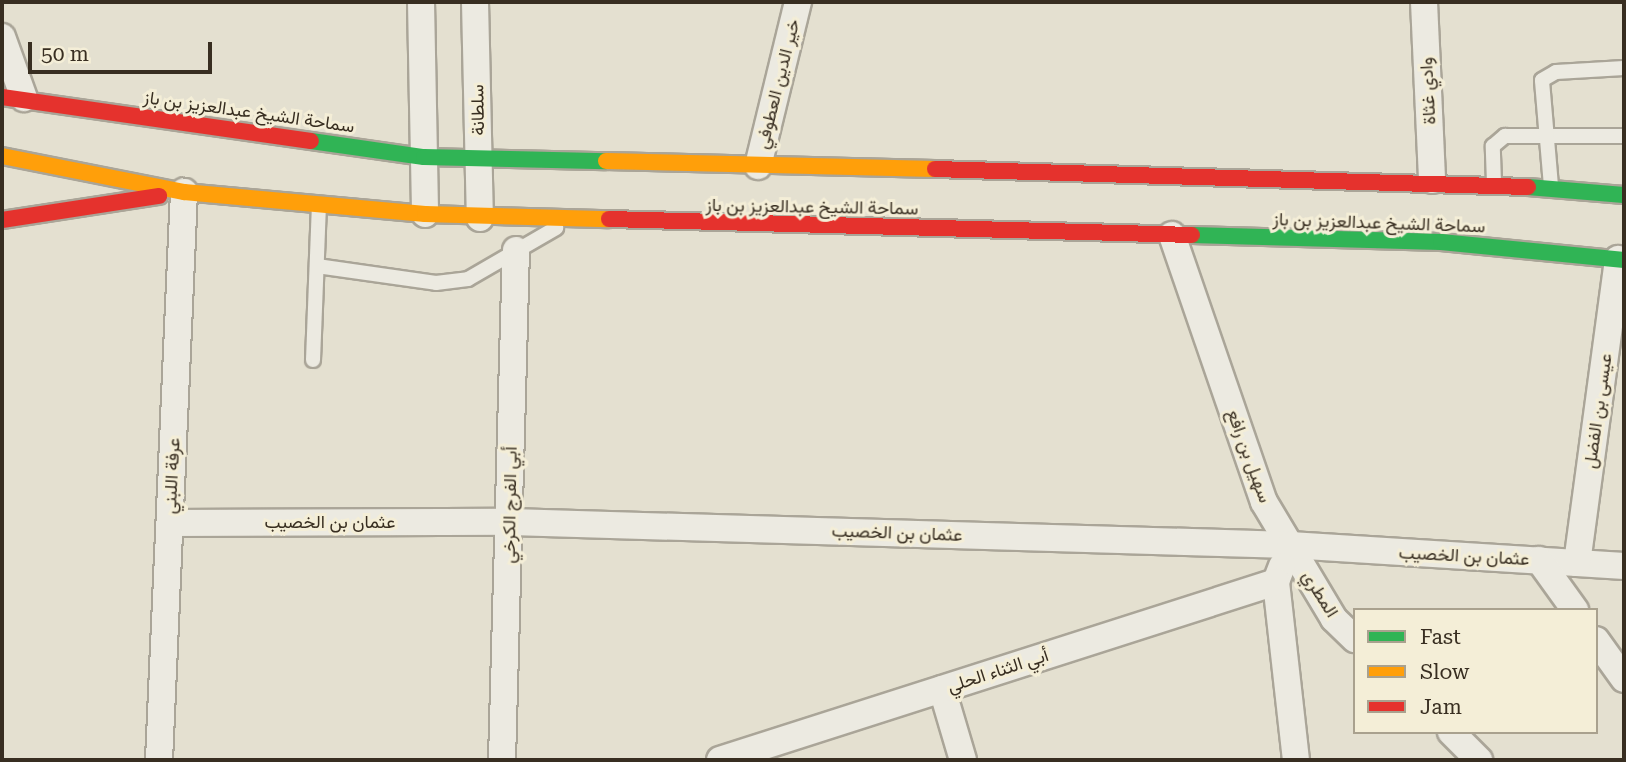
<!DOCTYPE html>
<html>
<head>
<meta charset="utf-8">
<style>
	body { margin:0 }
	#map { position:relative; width:1626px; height:762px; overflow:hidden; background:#e4e0d0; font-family:"Roboto Serif",Vazirmatn,serif }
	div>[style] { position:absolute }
	.roads { filter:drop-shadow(2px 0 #aaa598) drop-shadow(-2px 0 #aaa598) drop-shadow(0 2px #aaa598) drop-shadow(0 -2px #aaa598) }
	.lane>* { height:14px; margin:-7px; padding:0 7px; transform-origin:7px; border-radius:7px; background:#eceae1 }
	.street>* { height:26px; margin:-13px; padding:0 13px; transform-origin:13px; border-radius:13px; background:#eceae1 }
	.fast>* { height:16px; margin:-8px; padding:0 8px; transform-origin:8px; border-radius:8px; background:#30b455 }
	.slow>* { height:16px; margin:-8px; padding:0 8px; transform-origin:8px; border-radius:8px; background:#ff9f0a }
	.jam>* { height:16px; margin:-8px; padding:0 8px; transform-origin:8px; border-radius:8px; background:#e5322d }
	span { translate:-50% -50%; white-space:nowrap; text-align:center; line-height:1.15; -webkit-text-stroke:6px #f4eed7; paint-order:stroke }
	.street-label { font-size:18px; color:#382e21 }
	.frame { position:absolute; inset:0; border:4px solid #382e21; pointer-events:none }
	.legend { position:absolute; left:1353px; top:608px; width:245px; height:126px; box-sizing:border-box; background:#f4eed7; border:2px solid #a9a18e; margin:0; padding:9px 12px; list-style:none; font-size:21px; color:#382e21 }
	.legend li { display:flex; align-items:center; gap:14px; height:35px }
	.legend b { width:35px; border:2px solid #a9a18e }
	.scale { position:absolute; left:28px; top:42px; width:184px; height:32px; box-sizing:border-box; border:4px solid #382e21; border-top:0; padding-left:9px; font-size:21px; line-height:24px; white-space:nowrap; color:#382e21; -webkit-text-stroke:5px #f4eed7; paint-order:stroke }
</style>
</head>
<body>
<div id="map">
	<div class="roads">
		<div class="lane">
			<div style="left:1494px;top:183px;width:37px;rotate:-92deg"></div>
			<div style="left:1493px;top:146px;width:16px;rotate:-40deg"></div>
			<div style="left:1505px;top:136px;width:117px"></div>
			<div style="left:1551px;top:186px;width:106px;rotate:-94.9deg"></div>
			<div style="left:1542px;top:80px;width:16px;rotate:-30deg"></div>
			<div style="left:1556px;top:72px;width:68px;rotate:-3.4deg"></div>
			<div style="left:317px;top:266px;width:120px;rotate:8.1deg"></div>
			<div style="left:436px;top:283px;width:32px;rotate:-7deg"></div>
			<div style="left:468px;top:279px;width:102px;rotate:-30.1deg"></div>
			<div style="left:313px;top:360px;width:154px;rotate:-87.8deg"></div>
		</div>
		<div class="street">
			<div style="left:421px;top:2px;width:212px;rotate:88.9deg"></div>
			<div style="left:475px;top:2px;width:216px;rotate:88.7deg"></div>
			<div style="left:1424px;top:2px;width:178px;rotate:87.4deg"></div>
			<div style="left:2px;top:37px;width:65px;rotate:70.2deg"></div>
			<div style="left:758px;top:166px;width:169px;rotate:-76.3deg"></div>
			<div style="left:1172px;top:235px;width:282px;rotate:71deg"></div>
			<div style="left:1264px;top:502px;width:136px;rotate:59.1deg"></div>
			<div style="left:1334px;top:619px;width:29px;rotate:44deg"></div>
			<div style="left:170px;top:523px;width:341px;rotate:-0.2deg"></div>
			<div style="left:511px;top:522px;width:779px;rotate:1.69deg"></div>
			<div style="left:1290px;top:545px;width:335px;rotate:3.6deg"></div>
			<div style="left:1539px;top:560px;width:62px;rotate:54.2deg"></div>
			<div style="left:1577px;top:563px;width:307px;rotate:-82.3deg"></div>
			<div style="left:1282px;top:566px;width:17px;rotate:111deg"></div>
			<div style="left:1276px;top:582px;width:179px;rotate:83.6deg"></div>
			<div style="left:1596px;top:640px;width:48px;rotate:54.3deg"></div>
			<div style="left:942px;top:689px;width:74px;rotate:73.5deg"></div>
			<div style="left:1451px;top:732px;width:40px;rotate:45deg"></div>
			<div style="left:159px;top:760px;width:569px;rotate:-87.48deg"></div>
			<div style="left:502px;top:760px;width:510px;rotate:-88.43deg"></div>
			<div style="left:720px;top:760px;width:584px;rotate:-17.75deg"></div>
		</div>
		<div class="fast">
			<div style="left:311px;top:141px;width:114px;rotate:8.1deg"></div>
			<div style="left:424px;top:157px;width:182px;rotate:1.3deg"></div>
			<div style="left:1528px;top:187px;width:96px;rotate:4.8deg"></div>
			<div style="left:1192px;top:235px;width:249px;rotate:1.6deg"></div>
			<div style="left:1441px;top:242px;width:184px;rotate:5.6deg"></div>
		</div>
		<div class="slow">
			<div style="left:2px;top:156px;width:186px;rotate:11.2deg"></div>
			<div style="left:184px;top:192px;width:242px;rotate:5.2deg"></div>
			<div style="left:425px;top:214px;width:184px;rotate:1.6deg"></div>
			<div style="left:606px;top:161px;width:329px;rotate:1.4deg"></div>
		</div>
		<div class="jam">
			<div style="left:2px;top:97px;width:312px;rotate:8.1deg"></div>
			<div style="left:935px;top:169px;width:593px;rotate:1.74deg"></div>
			<div style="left:609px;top:219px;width:583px;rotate:1.57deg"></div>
			<div style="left:2px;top:220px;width:159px;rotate:-8.7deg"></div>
		</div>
	</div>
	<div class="street-label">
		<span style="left:778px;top:84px;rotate:-76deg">خير الدين العطوفي</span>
		<span style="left:1428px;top:91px;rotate:-93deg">وادي غثاة</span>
		<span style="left:478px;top:110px;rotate:-91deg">سلطانة</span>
		<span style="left:249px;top:112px;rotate:8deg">سماحة الشيخ عبدالعزيز بن باز</span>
		<span style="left:812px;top:207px;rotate:1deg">سماحة الشيخ عبدالعزيز بن باز</span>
		<span style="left:1379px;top:223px;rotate:2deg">سماحة الشيخ عبدالعزيز بن باز</span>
		<span style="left:1598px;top:411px;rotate:-82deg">عيسى بن الفضل</span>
		<span style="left:1249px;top:456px;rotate:70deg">سهيل بن رافع</span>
		<span style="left:172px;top:476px;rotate:-87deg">عرفة اللبني</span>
		<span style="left:510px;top:505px;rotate:-89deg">أبي الفرج الكرخي</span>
		<span style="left:330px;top:522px">عثمان بن الخصيب</span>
		<span style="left:897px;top:533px;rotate:2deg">عثمان بن الخصيب</span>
		<span style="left:1464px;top:556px;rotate:3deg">عثمان بن الخصيب</span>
		<span style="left:1320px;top:594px;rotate:58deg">المطري</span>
		<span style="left:998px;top:671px;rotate:-18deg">أبي الثناء الحلي</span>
	</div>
	<div class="frame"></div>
	<ul class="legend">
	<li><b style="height:9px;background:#30b455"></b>Fast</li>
	<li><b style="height:9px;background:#ff9f0a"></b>Slow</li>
	<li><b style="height:9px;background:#e5322d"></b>Jam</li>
	</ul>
	<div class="scale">50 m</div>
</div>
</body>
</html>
